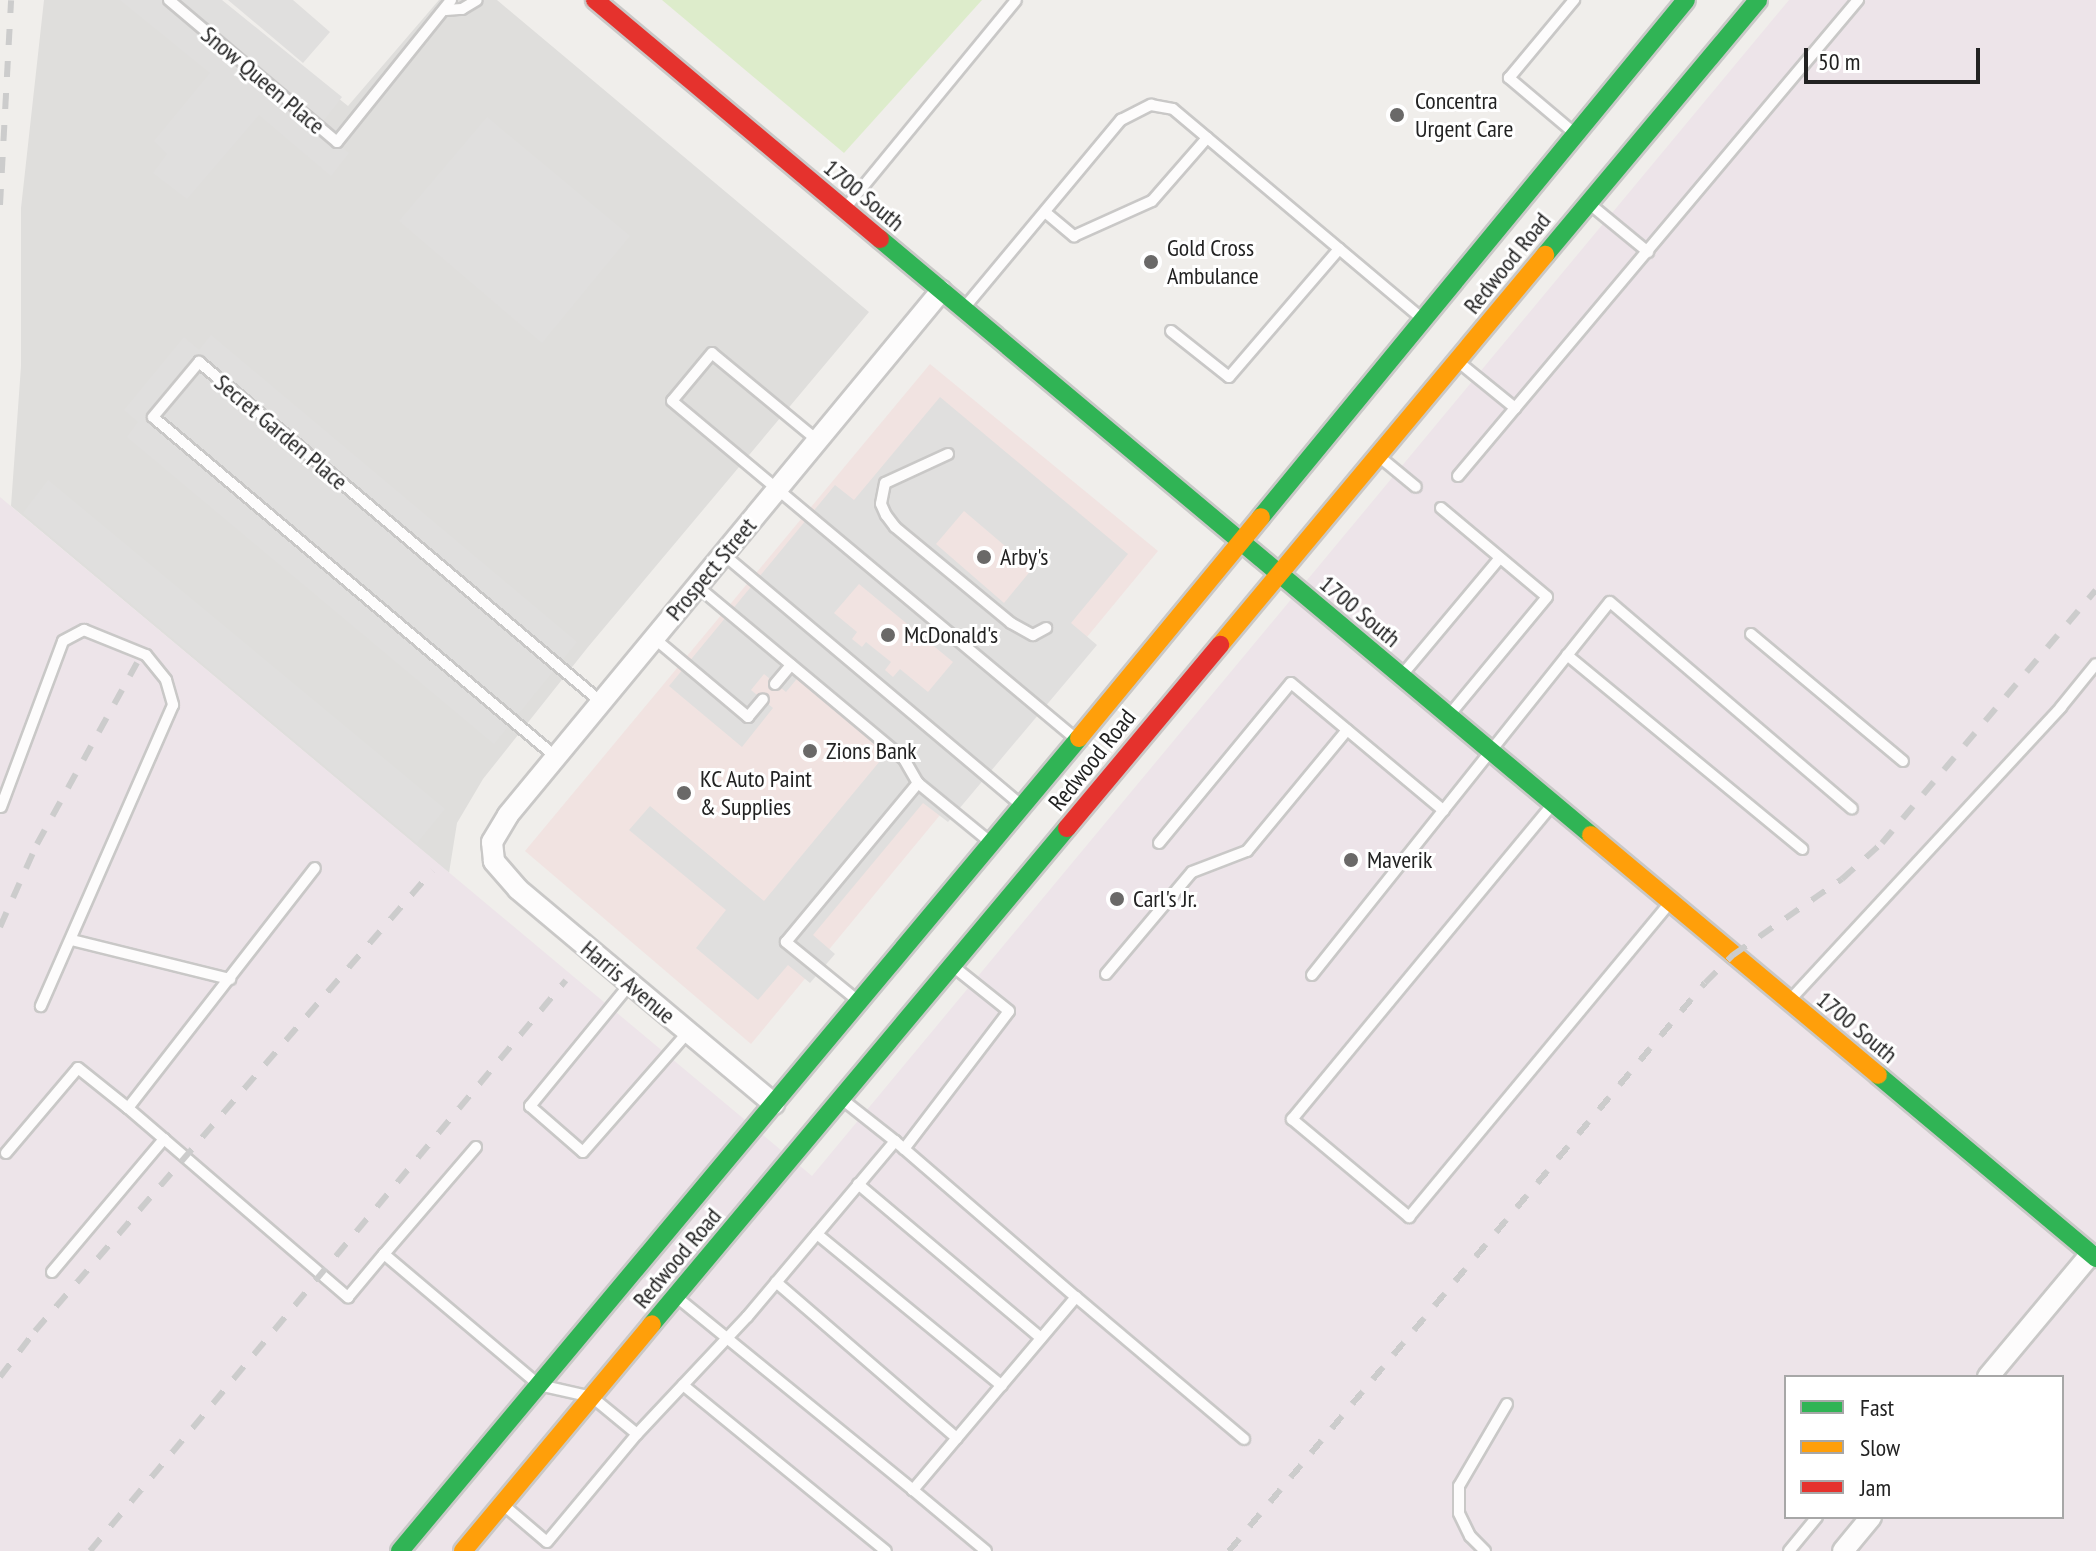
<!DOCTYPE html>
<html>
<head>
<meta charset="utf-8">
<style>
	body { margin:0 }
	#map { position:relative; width:2096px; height:1551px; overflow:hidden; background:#f0eeeb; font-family:"PT Sans Narrow",sans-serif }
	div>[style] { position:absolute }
	.residential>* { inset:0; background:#dfdedc }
	.commercial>* { inset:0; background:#f1e3e1 }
	.industrial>* { inset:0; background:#ede4e9 }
	.grass>* { inset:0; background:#ddeccb }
	.parking>* { inset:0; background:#e0dfde }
	.roads { filter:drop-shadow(2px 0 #c9c8c7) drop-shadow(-2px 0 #c9c8c7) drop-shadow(0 2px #c9c8c7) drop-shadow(0 -2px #c9c8c7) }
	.lane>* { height:10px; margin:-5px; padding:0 5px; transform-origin:5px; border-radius:5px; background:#fdfcfc }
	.street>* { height:20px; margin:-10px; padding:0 10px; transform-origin:10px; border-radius:10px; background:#fdfcfc }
	.fast>* { height:18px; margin:-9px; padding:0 9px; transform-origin:9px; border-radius:9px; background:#30b455 }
	.slow>* { height:18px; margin:-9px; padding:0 9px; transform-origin:9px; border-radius:9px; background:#ff9f0a }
	.jam>* { height:18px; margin:-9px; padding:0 9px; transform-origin:9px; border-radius:9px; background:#e5322d }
	.rail>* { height:6px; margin-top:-3px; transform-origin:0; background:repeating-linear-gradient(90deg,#ccc 0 16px,transparent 0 32px) }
	.dots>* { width:22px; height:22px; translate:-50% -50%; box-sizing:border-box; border:4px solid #fff; border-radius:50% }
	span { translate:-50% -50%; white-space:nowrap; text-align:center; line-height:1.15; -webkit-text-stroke:6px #fff; paint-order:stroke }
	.street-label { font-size:24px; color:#222 }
	.poi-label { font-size:24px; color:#222 }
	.left { translate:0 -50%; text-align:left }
	.legend { position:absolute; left:1784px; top:1375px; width:280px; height:144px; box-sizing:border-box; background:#fff; border:2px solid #a7a7a7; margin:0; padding:10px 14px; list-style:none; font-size:24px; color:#222 }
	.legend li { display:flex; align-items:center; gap:16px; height:40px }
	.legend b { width:40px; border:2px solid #a7a7a7 }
	.scale { position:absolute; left:1804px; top:48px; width:176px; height:36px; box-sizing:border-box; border:4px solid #222; border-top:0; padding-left:10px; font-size:24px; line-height:28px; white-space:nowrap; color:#222; -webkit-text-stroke:6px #fff; paint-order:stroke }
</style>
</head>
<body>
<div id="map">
	<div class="residential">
		<div style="clip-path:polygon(44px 0,216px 0,348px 106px,439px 0,497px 0,869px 312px,588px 647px,483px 779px,457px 823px,449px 873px,11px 506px,21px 366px,21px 208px)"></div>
	</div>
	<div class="commercial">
		<div style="clip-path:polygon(930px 364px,1158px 551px,751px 1044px,525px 851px)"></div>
	</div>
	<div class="industrial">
		<div style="clip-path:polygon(evenodd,1789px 0,2096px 0,2096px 1551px,0 1551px,0 497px,812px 1176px,1789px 0,1786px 1377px,2062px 1377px,2062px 1517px,1786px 1517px,1786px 1377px)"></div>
	</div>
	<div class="grass">
		<div style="clip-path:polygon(662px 0,982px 0,844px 153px)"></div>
	</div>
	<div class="parking">
		<div style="clip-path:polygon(120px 0,222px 0,342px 97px,318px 128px,349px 153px,331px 176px,259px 115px,187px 199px,153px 173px,167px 154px,154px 141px,210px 73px)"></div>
		<div style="clip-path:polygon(228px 0,293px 0,330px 32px,303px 63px)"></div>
		<div style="clip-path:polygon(487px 117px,630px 236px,542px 343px,399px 221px)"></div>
		<div style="clip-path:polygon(211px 335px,577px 642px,494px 744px,127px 437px,138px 422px,124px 410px,184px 337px,199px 350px)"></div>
		<div style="clip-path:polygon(evenodd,940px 397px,1128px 554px,1071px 623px,1097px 645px,948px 822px,923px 803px,813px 935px,835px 954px,810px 983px,788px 965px,758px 1000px,696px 948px,726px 910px,629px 830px,650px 806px,764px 901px,894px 744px,805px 669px,786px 692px,764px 674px,751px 690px,773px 708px,742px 747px,669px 686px,835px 485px,854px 500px,940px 397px,964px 511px,1032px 569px,1004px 603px,936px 544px,964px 511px,940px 397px,859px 584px,953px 662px,928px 692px,900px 669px,893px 677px,885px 670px,891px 662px,866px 642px,862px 647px,852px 639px,857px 632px,834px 613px,859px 584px)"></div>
		<div style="clip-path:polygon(48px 480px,445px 809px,417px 843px,23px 513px)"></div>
	</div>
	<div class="roads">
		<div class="lane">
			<div style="left:169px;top:0;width:220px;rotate:40.2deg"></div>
			<div style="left:337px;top:142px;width:182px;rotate:-51.2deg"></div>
			<div style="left:446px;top:10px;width:16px;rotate:-4deg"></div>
			<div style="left:462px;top:9px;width:17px;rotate:-31deg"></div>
			<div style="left:1573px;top:132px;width:84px;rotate:-139.8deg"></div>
			<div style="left:1509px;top:78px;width:102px;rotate:-50.2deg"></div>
			<div style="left:1591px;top:205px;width:74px;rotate:39.5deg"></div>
			<div style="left:847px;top:206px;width:266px;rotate:-50.6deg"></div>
			<div style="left:1045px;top:212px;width:38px;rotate:40deg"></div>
			<div style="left:1074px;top:236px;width:85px;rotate:-24.2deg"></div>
			<div style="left:1152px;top:201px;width:84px;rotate:-48.9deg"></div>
			<div style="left:965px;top:307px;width:244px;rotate:-50.2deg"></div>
			<div style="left:1121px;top:120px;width:34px;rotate:-27deg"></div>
			<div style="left:1151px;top:105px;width:22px;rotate:10deg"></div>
			<div style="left:1173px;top:109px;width:324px;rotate:40.1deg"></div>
			<div style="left:1171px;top:331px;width:74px;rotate:38.4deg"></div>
			<div style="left:1229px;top:377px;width:169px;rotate:-49.3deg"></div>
			<div style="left:1461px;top:364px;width:70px;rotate:39.2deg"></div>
			<div style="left:817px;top:440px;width:136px;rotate:-140.4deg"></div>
			<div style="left:712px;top:353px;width:62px;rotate:129.8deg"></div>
			<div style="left:672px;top:401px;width:527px;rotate:39.92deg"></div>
			<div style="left:948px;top:454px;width:69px;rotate:155.3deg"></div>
			<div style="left:885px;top:483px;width:21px;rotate:101deg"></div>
			<div style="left:881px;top:504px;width:12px;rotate:66deg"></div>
			<div style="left:886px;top:515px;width:15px;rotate:53deg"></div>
			<div style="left:895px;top:527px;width:151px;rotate:39.6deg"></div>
			<div style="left:1011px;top:623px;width:25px;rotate:29deg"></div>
			<div style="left:1033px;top:635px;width:15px;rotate:-28deg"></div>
			<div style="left:1381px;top:458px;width:45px;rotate:39.6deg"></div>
			<div style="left:1458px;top:476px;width:622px;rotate:-49.96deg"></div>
			<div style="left:1441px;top:508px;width:138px;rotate:40deg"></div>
			<div style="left:1547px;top:597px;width:149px;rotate:129.6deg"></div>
			<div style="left:723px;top:554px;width:387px;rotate:40.1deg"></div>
			<div style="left:697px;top:586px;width:270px;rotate:39.9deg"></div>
			<div style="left:904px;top:759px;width:28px;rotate:60deg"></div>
			<div style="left:1751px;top:634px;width:198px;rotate:39.9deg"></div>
			<div style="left:654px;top:638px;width:123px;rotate:40deg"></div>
			<div style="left:748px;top:717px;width:23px;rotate:-50deg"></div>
			<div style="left:1567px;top:655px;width:305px;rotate:39.5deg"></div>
			<div style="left:1402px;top:675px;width:151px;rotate:-50.1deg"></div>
			<div style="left:775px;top:684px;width:25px;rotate:-50deg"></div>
			<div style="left:556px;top:757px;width:527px;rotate:-139.85deg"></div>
			<div style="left:153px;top:417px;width:72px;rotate:-50.1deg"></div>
			<div style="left:199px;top:362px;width:527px;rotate:40.22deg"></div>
			<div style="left:1552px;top:805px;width:408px;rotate:129.6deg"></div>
			<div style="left:1292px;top:1119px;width:153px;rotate:39.9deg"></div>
			<div style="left:1409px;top:1217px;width:408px;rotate:-50.3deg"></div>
			<div style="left:1px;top:807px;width:177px;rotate:-69.5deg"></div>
			<div style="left:63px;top:641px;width:24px;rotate:-28deg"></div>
			<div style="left:84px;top:630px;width:67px;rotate:22deg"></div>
			<div style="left:146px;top:655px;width:32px;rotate:51deg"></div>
			<div style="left:166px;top:680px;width:26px;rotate:74deg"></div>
			<div style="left:173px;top:705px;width:329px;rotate:113.7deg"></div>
			<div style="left:1159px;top:843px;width:207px;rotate:-50.5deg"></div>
			<div style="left:1291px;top:683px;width:199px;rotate:39.9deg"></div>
			<div style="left:72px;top:940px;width:163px;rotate:13.9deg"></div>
			<div style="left:1106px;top:974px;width:133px;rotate:-49.9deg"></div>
			<div style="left:1192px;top:872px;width:59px;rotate:-20.9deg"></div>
			<div style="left:1247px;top:851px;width:157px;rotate:-50.4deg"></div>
			<div style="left:1312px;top:975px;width:477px;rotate:-51.4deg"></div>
			<div style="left:1610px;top:602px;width:318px;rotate:40.5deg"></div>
			<div style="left:630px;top:984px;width:158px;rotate:129.3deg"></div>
			<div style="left:530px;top:1106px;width:70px;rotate:41deg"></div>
			<div style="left:583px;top:1152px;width:159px;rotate:-48.8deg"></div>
			<div style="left:857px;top:1000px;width:92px;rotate:-140.8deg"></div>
			<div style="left:786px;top:942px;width:207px;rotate:-50.3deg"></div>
			<div style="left:918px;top:783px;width:93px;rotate:39.3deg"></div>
			<div style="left:1790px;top:1000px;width:399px;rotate:-47.2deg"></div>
			<div style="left:2061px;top:707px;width:55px;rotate:-50.9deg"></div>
			<div style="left:843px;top:1100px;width:66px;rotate:38.3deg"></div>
			<div style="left:164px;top:1139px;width:48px;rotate:-139.3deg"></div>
			<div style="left:128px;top:1108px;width:304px;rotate:-52.1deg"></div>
			<div style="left:476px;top:1147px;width:141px;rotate:130.7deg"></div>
			<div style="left:384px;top:1254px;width:203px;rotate:40.2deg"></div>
			<div style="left:539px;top:1385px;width:54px;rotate:12.8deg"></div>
			<div style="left:592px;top:1397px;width:58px;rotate:39.4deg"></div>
			<div style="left:637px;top:1434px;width:161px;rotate:-46.8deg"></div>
			<div style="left:747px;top:1317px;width:230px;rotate:-49.9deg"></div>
			<div style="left:895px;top:1141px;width:239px;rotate:40.8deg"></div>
			<div style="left:1076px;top:1297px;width:253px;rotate:130.2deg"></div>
			<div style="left:913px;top:1490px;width:95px;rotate:39.9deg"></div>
			<div style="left:904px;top:1149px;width:173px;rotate:-52.7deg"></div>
			<div style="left:1009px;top:1011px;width:70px;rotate:-141.3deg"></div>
			<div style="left:6px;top:1153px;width:111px;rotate:-49.7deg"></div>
			<div style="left:78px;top:1068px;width:64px;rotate:38.7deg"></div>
			<div style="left:858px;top:1184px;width:239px;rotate:40.1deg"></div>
			<div style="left:817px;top:1234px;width:239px;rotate:39.4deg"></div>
			<div style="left:52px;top:1272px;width:174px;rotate:-49.9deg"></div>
			<div style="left:164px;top:1139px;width:243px;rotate:40.7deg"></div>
			<div style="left:348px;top:1297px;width:56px;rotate:-50.1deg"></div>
			<div style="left:776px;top:1282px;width:239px;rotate:40.8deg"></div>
			<div style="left:1076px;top:1297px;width:220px;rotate:40.2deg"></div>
			<div style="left:679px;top:1299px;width:302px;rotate:39.2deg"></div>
			<div style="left:683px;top:1385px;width:262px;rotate:39.3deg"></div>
			<div style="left:507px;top:1508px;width:52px;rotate:40.4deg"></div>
			<div style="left:547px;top:1542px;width:141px;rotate:-50.2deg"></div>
			<div style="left:1485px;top:1551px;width:21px;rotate:-135deg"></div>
			<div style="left:1470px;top:1536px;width:25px;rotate:-116deg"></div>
			<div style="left:1459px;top:1513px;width:27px;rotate:-90deg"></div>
			<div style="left:1459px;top:1486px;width:95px;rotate:-59.7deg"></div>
			<div style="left:1789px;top:1551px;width:44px;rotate:-50.5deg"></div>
		</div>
		<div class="street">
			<div style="left:774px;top:1104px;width:334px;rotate:-140deg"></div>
			<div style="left:518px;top:889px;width:37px;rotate:-131deg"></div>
			<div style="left:494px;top:861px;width:19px;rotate:-96deg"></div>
			<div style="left:492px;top:842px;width:31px;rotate:-59deg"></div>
			<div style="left:508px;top:815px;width:680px;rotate:-50.43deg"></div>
			<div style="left:1988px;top:1377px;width:160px;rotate:-50.1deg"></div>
			<div style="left:1843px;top:1551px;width:44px;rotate:-50.5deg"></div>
		</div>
		<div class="fast">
			<div style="left:880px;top:239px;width:928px;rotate:39.97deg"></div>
			<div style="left:1545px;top:255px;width:332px;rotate:-50.1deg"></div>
			<div style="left:1261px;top:517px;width:669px;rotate:-50.58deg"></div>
			<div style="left:1878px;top:1075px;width:285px;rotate:40deg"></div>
			<div style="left:652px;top:1324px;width:647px;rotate:-50.08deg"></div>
			<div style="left:400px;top:1551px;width:1059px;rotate:-50.13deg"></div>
		</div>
		<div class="slow">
			<div style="left:1220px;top:645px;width:508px;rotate:-50.19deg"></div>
			<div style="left:1079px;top:738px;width:286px;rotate:-50.5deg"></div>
			<div style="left:1591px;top:835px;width:374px;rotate:39.9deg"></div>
			<div style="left:463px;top:1551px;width:295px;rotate:-50.2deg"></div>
		</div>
		<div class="jam">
			<div style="left:595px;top:0;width:372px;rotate:40deg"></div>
			<div style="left:1067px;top:828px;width:239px;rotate:-50.1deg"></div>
		</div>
	</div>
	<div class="rail">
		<div style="left:0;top:205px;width:205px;rotate:-86.9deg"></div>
		<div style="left:0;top:927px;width:91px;rotate:-66deg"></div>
		<div style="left:37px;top:844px;width:207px;rotate:-61.1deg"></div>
		<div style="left:0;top:1377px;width:58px;rotate:-52.7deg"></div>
		<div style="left:35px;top:1331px;width:608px;rotate:-49.2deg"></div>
		<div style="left:90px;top:1551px;width:743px;rotate:-50.18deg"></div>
		<div style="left:1229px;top:1551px;width:741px;rotate:-50.04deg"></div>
		<div style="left:1705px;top:983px;width:40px;rotate:-45deg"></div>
		<div style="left:1733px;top:955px;width:133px;rotate:-34.9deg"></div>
		<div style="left:1842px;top:879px;width:54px;rotate:-42deg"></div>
		<div style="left:1882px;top:843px;width:331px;rotate:-49.8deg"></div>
	</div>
	<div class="dots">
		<div style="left:1397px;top:115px;background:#6a6968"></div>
		<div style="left:1151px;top:262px;background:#6a6968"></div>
		<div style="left:984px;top:557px;background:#6a6968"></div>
		<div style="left:888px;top:635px;background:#6a6968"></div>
		<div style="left:810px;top:751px;background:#6a6968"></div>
		<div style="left:684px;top:793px;background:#6a6968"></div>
		<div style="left:1351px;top:860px;background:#6a6968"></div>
		<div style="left:1117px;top:899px;background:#6a6968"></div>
	</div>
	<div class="street-label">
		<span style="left:263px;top:80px;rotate:40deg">Snow Queen Place</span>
		<span style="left:864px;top:195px;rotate:40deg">1700 South</span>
		<span style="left:1507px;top:263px;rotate:-51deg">Redwood Road</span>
		<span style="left:281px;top:432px;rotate:40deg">Secret Garden Place</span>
		<span style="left:711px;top:569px;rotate:-50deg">Prospect Street</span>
		<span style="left:1360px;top:611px;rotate:40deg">1700 South</span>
		<span style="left:1092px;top:760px;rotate:-51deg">Redwood Road</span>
		<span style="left:628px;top:982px;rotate:40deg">Harris Avenue</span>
		<span style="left:1857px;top:1027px;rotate:40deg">1700 South</span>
		<span style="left:677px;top:1258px;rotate:-50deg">Redwood Road</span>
	</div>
	<div class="poi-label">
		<span class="left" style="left:1415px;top:115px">Concentra<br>Urgent Care</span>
		<span class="left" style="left:1167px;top:262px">Gold Cross<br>Ambulance</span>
		<span class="left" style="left:1000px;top:557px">Arby's</span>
		<span class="left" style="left:904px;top:635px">McDonald's</span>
		<span class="left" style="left:826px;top:751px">Zions Bank</span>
		<span class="left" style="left:700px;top:793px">KC Auto Paint<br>&amp; Supplies</span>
		<span class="left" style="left:1367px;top:860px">Maverik</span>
		<span class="left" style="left:1133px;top:899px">Carl's Jr.</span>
	</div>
	<ul class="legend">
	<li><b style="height:10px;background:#30b455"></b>Fast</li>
	<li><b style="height:10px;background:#ff9f0a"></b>Slow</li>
	<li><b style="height:10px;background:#e5322d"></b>Jam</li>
	</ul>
	<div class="scale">50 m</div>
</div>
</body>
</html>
